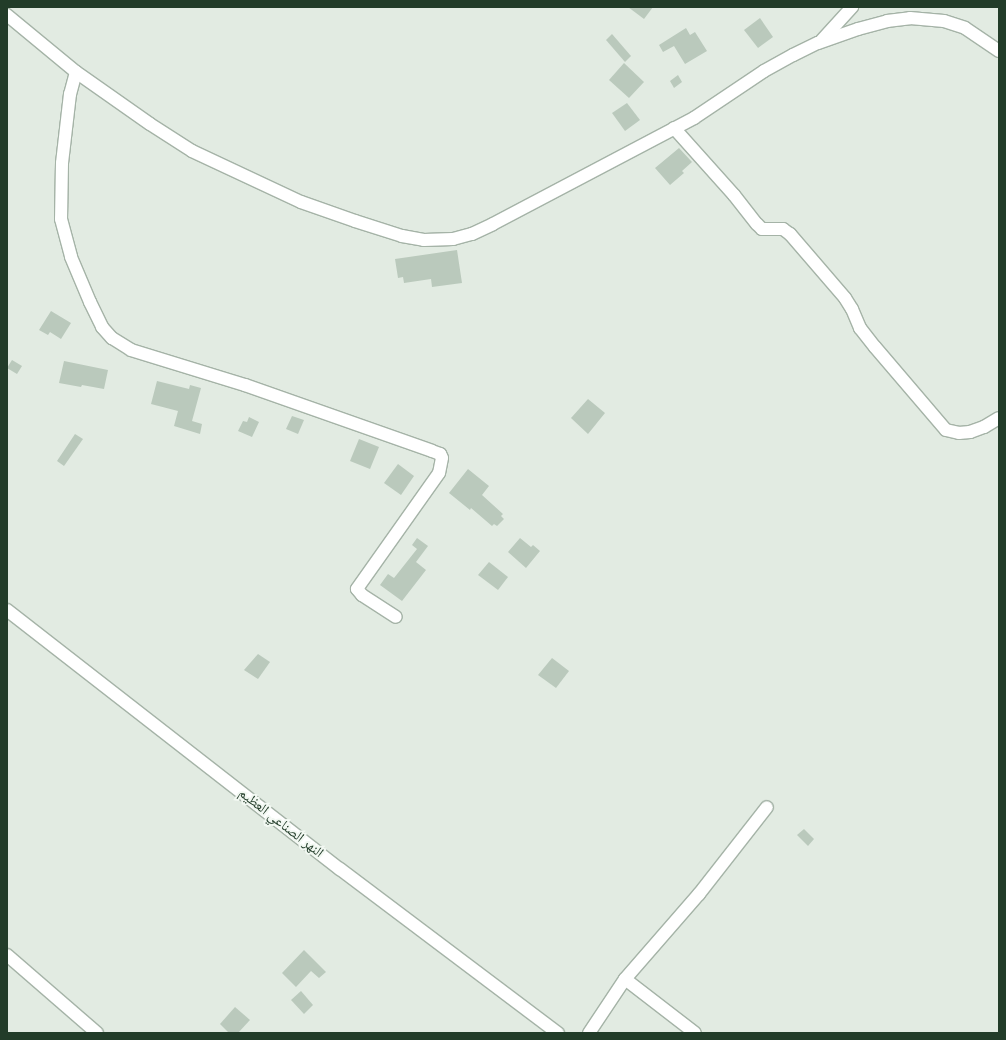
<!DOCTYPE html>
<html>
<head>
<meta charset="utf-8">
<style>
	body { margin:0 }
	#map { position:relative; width:1006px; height:1040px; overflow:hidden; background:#e2ebe2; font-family:Karla,"Noto Naskh Arabic",sans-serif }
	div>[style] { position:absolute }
	.building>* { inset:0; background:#bac9bc }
	.roads { filter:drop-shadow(1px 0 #a5b3a7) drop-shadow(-1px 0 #a5b3a7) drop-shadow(0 1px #a5b3a7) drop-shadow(0 -1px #a5b3a7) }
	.minor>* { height:12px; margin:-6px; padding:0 6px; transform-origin:6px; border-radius:6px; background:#fff }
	span { translate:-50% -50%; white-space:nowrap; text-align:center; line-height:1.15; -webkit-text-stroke:4px #f2f8f2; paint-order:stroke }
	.street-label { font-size:14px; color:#223c29 }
	.frame { position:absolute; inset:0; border:8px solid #223c29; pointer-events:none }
</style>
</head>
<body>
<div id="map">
	<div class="building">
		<div style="clip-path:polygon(628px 7px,653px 7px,644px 19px)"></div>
		<div style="clip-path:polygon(760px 18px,773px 37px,758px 48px,744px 30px)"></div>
		<div style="clip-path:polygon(686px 28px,690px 35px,695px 32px,707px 51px,685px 64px,674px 46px,663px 52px,659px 45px)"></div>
		<div style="clip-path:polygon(612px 34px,631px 56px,625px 62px,606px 40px)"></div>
		<div style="clip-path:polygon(624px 63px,644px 82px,629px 98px,609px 80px)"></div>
		<div style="clip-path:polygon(678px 75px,682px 82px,674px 88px,670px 81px)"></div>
		<div style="clip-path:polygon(627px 103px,640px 120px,625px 131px,612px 113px)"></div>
		<div style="clip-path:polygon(679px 148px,692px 162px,682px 171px,684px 173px,670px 185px,655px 168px)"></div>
		<div style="clip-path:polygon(457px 250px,462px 283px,432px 287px,431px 279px,404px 283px,403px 277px,398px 278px,395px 259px)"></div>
		<div style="clip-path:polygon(51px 311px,71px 323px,61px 339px,50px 332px,48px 335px,39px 330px)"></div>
		<div style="clip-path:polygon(12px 360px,22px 366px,17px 374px,7px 368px)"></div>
		<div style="clip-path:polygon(64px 361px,108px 370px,104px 389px,82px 385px,81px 387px,59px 383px)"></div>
		<div style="clip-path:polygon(157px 381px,189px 389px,190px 385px,201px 388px,192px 421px,202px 424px,200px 434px,174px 426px,178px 411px,151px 404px)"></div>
		<div style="clip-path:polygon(588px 399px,605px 413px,588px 434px,571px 418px)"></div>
		<div style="clip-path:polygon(292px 416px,304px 420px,298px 434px,286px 429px)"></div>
		<div style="clip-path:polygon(249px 417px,259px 422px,252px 437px,238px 431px,243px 421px,247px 422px)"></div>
		<div style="clip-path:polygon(75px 434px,83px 439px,64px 466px,57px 461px)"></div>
		<div style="clip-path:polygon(359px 439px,379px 447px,370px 469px,350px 461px)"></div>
		<div style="clip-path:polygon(398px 464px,414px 476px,401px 495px,384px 483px)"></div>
		<div style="clip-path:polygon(468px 469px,489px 486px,482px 495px,503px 514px,501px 516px,504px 519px,497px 526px,494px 524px,492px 526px,471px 508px,470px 510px,449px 493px)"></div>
		<div style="clip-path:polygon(417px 538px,428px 546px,416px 562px,426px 570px,402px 601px,380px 585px,388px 574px,394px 578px,417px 549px,412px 545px)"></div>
		<div style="clip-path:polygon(520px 538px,531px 547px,533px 545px,540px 551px,526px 568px,508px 552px)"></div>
		<div style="clip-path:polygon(489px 562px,508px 577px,498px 590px,478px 575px)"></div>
		<div style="clip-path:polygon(258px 654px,270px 662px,258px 679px,244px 670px)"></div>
		<div style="clip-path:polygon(552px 658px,569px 671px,556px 688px,538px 675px)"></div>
		<div style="clip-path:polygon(804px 829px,814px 839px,808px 846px,797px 835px)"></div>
		<div style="clip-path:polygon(304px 950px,326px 972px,319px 978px,311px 971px,296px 987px,282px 973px)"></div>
		<div style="clip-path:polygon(301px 991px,313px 1005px,304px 1014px,291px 1000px)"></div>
		<div style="clip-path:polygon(235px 1007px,250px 1020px,238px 1033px,229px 1033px,220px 1024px)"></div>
	</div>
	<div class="roads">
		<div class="minor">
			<div style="left:7px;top:15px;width:89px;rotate:39.6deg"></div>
			<div style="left:76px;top:72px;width:90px;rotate:35.1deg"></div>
			<div style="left:150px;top:124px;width:50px;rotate:32.7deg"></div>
			<div style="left:192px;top:151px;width:120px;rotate:25.1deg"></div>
			<div style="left:301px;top:202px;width:57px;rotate:19.4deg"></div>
			<div style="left:355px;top:221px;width:49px;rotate:17.7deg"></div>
			<div style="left:402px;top:236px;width:22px;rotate:10deg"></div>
			<div style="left:424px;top:240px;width:29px;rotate:-2deg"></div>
			<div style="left:453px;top:239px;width:20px;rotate:-15deg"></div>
			<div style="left:472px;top:234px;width:23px;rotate:-25deg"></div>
			<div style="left:493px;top:224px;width:227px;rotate:-27.8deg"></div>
			<div style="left:694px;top:118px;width:84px;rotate:-33.9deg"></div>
			<div style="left:764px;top:71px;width:33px;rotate:-29deg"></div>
			<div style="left:793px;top:55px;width:28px;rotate:-26deg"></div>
			<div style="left:818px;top:43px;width:42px;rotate:-19.3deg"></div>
			<div style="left:858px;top:29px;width:30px;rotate:-15deg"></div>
			<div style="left:887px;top:21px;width:23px;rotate:-7deg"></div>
			<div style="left:910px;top:18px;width:34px;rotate:5deg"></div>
			<div style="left:944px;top:21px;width:22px;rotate:18deg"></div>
			<div style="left:965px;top:28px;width:41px;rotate:34.1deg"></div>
			<div style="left:822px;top:40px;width:45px;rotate:-47.7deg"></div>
			<div style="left:76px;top:72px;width:23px;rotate:105deg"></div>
			<div style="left:70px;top:94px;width:69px;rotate:96.6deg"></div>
			<div style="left:62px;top:163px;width:56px;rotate:91deg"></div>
			<div style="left:61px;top:219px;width:39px;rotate:75deg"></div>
			<div style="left:71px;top:257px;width:49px;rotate:67.1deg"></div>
			<div style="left:90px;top:302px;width:28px;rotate:64deg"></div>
			<div style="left:102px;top:327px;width:15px;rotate:48deg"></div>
			<div style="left:112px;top:338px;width:22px;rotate:32deg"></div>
			<div style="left:131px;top:350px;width:119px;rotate:17.1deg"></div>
			<div style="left:245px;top:385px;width:198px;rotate:19.4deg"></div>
			<div style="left:432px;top:451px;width:9px;rotate:21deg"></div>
			<div style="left:440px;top:454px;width:4px;rotate:63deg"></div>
			<div style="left:442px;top:458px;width:15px;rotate:101deg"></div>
			<div style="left:439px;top:473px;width:142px;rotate:125.3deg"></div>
			<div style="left:357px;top:589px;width:8px;rotate:50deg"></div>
			<div style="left:362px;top:595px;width:40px;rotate:32.9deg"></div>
			<div style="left:674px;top:128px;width:90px;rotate:48.2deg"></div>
			<div style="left:734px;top:195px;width:37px;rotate:52deg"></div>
			<div style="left:757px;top:224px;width:7px;rotate:45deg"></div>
			<div style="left:762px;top:229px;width:21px"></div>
			<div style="left:783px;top:229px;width:9px;rotate:36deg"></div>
			<div style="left:790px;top:234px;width:84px;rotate:49.3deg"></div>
			<div style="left:845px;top:298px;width:13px;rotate:58deg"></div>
			<div style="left:852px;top:309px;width:21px;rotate:67deg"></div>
			<div style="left:860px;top:328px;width:24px;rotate:52deg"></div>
			<div style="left:875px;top:347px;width:109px;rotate:49.5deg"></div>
			<div style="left:946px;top:430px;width:13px;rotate:13deg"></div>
			<div style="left:959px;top:433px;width:11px;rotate:-5deg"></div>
			<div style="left:970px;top:432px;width:15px;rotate:-20deg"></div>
			<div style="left:984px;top:427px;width:17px;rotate:-31deg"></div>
			<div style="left:7px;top:610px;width:422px;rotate:37.9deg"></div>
			<div style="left:340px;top:869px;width:273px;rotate:37deg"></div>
			<div style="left:7px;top:955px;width:119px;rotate:40.9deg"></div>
			<div style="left:625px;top:979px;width:88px;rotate:37.6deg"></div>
			<div style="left:589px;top:1033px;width:65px;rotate:-56.3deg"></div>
			<div style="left:625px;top:979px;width:113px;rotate:-49deg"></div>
			<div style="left:699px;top:894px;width:110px;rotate:-52deg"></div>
		</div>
	</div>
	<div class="street-label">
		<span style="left:281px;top:823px;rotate:38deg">النهر الصناعي العظيم</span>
	</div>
	<div class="frame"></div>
</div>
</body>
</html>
